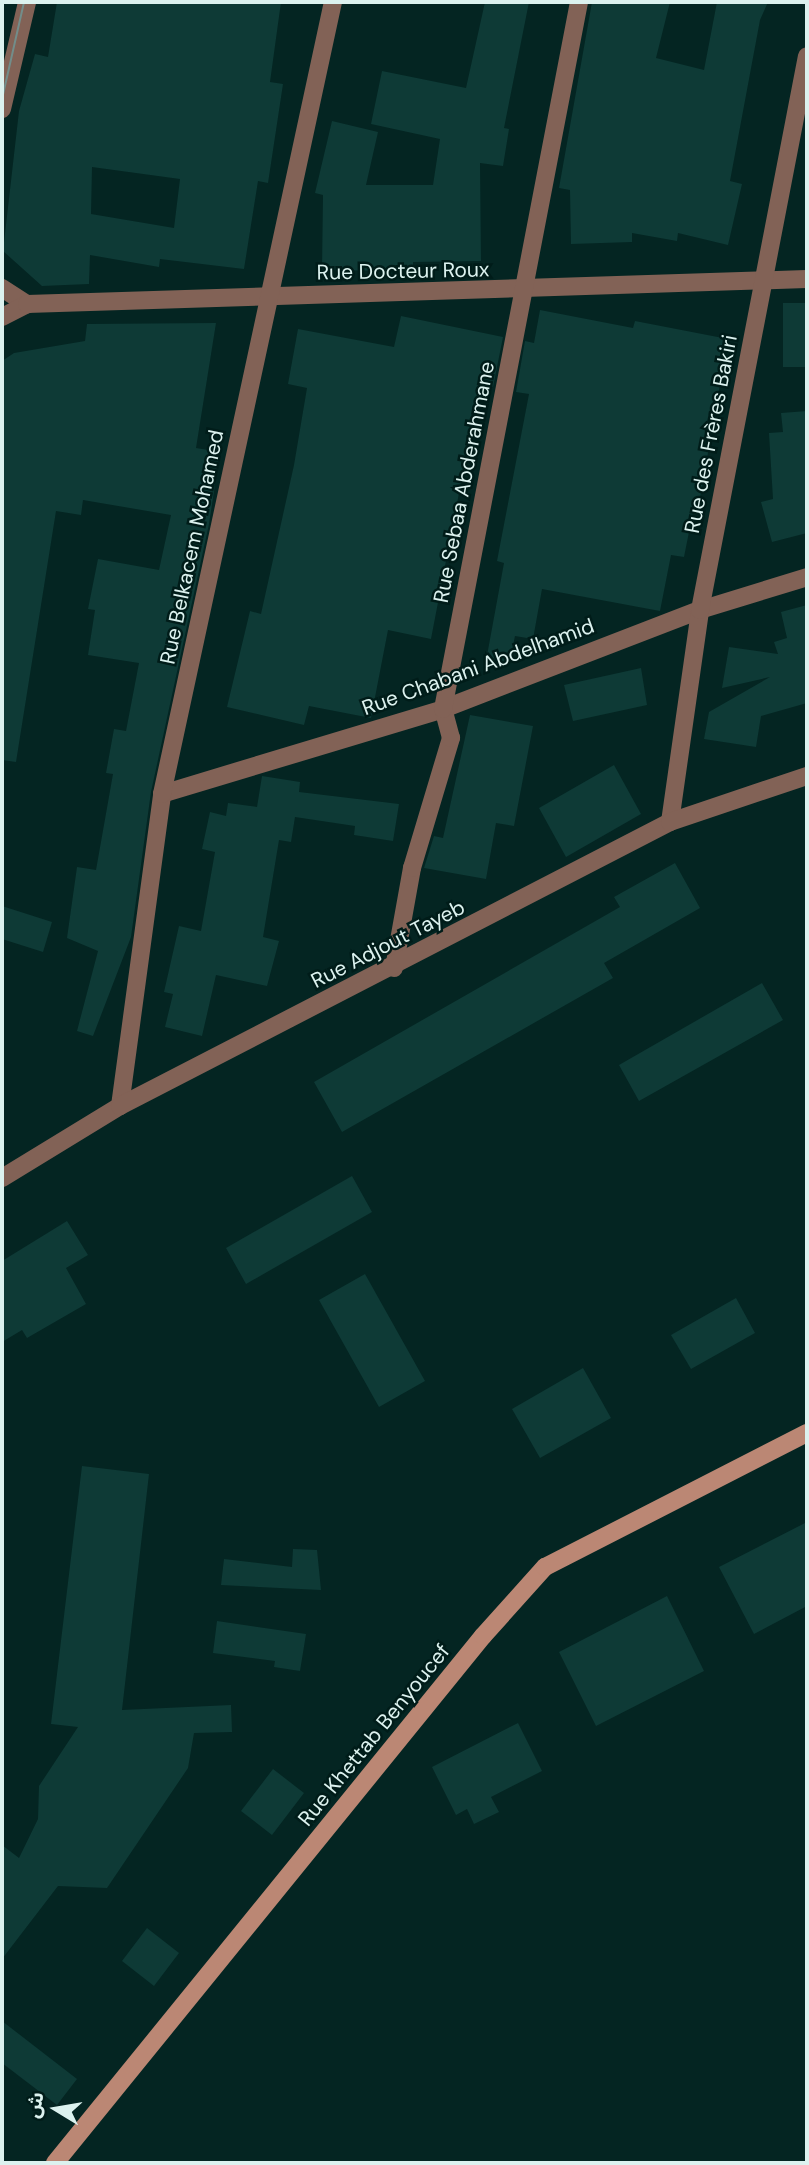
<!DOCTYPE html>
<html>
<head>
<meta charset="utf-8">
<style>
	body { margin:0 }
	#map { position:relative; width:809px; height:2165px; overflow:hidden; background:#042522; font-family:"DM Sans","Noto Sans Arabic",sans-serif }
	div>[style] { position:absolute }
	.building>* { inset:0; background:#0e3a36 }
	.minor>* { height:18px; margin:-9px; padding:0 9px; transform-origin:9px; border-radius:9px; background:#826256 }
	.tertiary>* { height:18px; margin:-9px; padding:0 9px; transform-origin:9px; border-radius:9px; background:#826256 }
	.secondary>* { height:18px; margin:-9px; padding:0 9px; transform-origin:9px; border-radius:9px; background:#bb8774 }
	.tram>* { height:2px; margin:-1px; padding:0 1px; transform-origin:1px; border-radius:1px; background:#728d8a }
	span { translate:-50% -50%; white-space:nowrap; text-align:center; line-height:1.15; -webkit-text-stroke:5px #001c19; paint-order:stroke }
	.street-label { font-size:21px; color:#dcf2ef }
	.frame { position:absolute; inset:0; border:4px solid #dcf2ef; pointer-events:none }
	.north { position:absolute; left:21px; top:2074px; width:70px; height:70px; -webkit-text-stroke:5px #001c19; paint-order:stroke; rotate:281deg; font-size:19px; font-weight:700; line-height:28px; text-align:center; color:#dcf2ef }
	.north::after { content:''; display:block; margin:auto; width:24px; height:32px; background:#dcf2ef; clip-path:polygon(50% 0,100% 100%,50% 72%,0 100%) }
</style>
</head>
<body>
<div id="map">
	<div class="building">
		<div style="clip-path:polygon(evenodd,57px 2px,281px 2px,270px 82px,283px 84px,268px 183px,258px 181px,244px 269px,160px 259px,159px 267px,90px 255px,89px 284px,42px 286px,3px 251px,19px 111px,35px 54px,48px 57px,57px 2px,92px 167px,180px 179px,174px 228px,91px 214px,92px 167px)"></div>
		<div style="clip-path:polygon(485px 2px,529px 2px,504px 128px,509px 129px,503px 166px,480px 163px,481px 261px,413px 262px,413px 271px,322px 270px,323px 195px,315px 193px,332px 121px,378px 132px,366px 185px,433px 185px,440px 139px,371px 124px,382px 71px,466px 88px)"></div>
		<div style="clip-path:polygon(592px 2px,670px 2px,656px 58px,704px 70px,717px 2px,768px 2px,760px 20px,730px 181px,742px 184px,728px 245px,678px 233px,677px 241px,632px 233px,632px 242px,571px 244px,570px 190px,559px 188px)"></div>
		<div style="clip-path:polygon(783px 303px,807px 303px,807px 367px,783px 367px)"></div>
		<div style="clip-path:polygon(540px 310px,633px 328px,635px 321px,728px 339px,700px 498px,696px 497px,684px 557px,671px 555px,660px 611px,542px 589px,533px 639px,515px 636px,509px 665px,486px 661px,504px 563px,497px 561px,529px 394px,516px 392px,525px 341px,534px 343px)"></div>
		<div style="clip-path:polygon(401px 316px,503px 337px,493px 387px,482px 385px,478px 394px,431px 639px,388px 630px,371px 718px,309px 706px,304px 725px,227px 707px,250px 611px,261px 614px,294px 465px,307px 388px,288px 384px,298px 329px,394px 347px)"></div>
		<div style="clip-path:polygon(216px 323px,196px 448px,220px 452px,209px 524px,151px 792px,131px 937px,93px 1036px,77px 1031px,98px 951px,67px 938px,77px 867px,96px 870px,113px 774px,106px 773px,114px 729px,126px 731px,139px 663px,88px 655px,95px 610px,88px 609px,98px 559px,159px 570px,171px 515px,83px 500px,81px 515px,56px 511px,16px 762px,2px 760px,2px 361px,14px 353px,85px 341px,87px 324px)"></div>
		<div style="clip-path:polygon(807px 411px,807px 533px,772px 542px,761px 502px,773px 499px,769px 433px,783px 432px,781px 413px)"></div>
		<div style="clip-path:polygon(807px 605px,807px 703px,761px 716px,756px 747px,704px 739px,709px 712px,770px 677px,722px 688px,729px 647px,778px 654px,774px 642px,787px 638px,781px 612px)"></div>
		<div style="clip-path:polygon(641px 668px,647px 705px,573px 721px,564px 685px)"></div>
		<div style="clip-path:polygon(470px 715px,533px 726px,514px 826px,496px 823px,486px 879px,424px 868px,434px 836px,443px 838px)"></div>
		<div style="clip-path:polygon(614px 765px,641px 814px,566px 857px,539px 808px)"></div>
		<div style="clip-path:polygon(262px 776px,300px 782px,299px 792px,399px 804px,393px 841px,354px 835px,355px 826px,295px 817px,291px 842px,279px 840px,263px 937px,279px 941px,267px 986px,216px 975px,202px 1036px,165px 1027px,173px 994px,164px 992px,179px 926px,201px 931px,215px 852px,202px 849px,210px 812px,226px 816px,228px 803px,257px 807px)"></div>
		<div style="clip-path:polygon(675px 863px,700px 908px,604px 963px,613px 978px,342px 1132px,314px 1082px,620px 907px,614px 897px)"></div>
		<div style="clip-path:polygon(2px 906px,52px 922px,43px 952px,2px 939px)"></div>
		<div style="clip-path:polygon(762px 983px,783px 1020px,639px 1101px,619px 1065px)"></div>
		<div style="clip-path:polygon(352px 1176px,372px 1212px,246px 1284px,226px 1248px)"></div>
		<div style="clip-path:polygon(67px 1221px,88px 1255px,66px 1268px,86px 1304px,27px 1338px,22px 1330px,2px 1342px,2px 1261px)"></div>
		<div style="clip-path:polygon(365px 1274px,425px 1381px,379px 1407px,319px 1300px)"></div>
		<div style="clip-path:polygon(736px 1298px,755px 1333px,691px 1369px,671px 1335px)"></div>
		<div style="clip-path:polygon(583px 1368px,611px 1418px,540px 1458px,512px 1409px)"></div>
		<div style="clip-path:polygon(82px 1466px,149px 1474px,122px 1710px,231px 1705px,232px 1732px,194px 1733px,188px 1768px,107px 1888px,58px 1886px,2px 1959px,2px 1845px,19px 1858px,38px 1819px,39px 1786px,78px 1727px,51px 1724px)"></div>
		<div style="clip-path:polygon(807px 1522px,807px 1606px,754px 1634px,719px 1567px)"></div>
		<div style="clip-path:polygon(293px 1549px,317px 1550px,321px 1590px,221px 1585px,224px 1559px,292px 1567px)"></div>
		<div style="clip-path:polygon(667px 1596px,704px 1671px,596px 1726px,559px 1652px)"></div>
		<div style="clip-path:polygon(217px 1621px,306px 1634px,300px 1671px,274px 1667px,275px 1661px,213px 1653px)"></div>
		<div style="clip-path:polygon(518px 1723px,542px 1771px,491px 1797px,499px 1812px,474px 1824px,467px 1809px,456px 1815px,432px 1767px)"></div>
		<div style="clip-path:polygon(273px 1769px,304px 1793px,272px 1835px,241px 1811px)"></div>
		<div style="clip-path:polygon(147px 1928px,179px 1953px,154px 1986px,122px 1961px)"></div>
		<div style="clip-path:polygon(2px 2021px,77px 2079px,57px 2105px,2px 2063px)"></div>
	</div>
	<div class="minor">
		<div style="left:2px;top:288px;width:30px;rotate:33deg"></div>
		<div style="left:2px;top:317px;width:28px;rotate:-27deg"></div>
		<div style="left:27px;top:304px;width:780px;rotate:-1.84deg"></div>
		<div style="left:162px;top:794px;width:294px;rotate:-16.8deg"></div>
		<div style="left:443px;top:709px;width:275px;rotate:-21.1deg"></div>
		<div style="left:700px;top:610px;width:112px;rotate:-17.1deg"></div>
		<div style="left:670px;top:822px;width:214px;rotate:-81.9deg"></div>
		<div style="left:700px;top:610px;width:564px;rotate:-79.07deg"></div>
		<div style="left:394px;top:968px;width:102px;rotate:-79.8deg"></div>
		<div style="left:412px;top:868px;width:136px;rotate:-73.3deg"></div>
		<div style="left:451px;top:738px;width:30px;rotate:-105deg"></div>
		<div style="left:443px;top:709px;width:720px;rotate:-79.11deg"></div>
		<div style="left:120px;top:1106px;width:315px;rotate:-82.3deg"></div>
		<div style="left:162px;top:794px;width:810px;rotate:-77.82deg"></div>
		<div style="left:2px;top:1178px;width:138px;rotate:-31.4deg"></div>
		<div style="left:120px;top:1106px;width:619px;rotate:-27.31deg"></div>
		<div style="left:670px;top:822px;width:145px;rotate:-18.6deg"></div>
	</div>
	<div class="tertiary">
		<div style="left:2px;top:109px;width:110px;rotate:-76.8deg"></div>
	</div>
	<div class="secondary">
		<div style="left:55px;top:2163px;width:679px;rotate:-50.92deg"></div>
		<div style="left:483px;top:1636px;width:93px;rotate:-48.1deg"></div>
		<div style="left:545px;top:1567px;width:294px;rotate:-27.1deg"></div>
	</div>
	<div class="tram">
		<div style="left:2px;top:4px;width:2px;rotate:-90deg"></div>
		<div style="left:2px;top:99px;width:99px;rotate:-77.2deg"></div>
	</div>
	<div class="street-label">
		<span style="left:403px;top:271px;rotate:-1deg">Rue Docteur Roux</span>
		<span style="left:711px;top:434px;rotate:-79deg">Rue des Frères Bakiri</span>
		<span style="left:464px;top:482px;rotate:-79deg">Rue Sebaa Abderahmane</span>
		<span style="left:192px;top:547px;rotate:-78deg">Rue Belkacem Mohamed</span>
		<span style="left:478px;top:667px;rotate:-20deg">Rue Chabani Abdelhamid</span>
		<span style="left:388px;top:944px;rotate:-27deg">Rue Adjout Tayeb</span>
		<span style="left:374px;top:1735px;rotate:-51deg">Rue Khettab Benyoucef</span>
	</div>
	<div class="frame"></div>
	<div class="north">ش</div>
</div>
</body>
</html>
